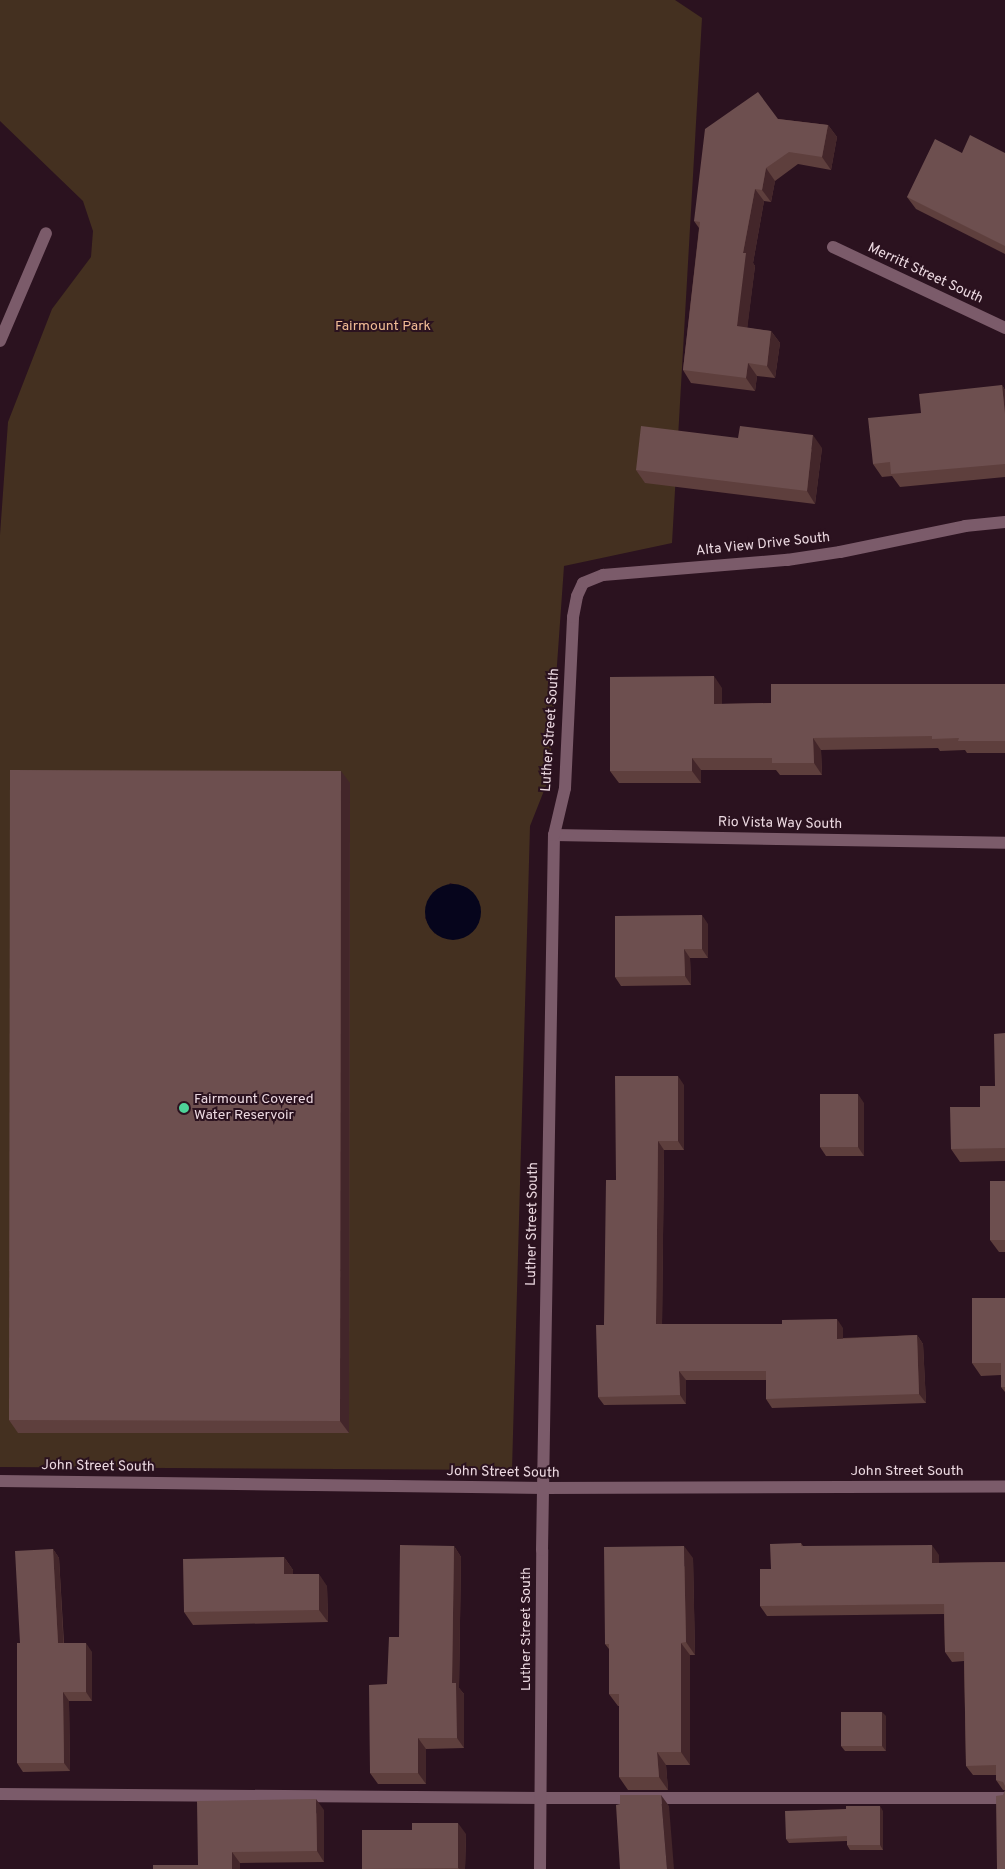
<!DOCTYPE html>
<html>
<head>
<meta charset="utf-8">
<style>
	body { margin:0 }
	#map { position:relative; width:1005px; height:1869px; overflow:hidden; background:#2b121f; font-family:Overpass,sans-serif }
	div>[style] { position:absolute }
	.green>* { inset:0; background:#443020 }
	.water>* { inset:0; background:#06051c }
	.round { border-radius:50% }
	.minor>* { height:12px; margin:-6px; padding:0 6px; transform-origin:6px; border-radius:6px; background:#7b5b6a }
	.wall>* { inset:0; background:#5e3f3d }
	.shaded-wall>* { inset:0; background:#43262a }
	.building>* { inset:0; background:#6d4f4f }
	.dots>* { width:14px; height:14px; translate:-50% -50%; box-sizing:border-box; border:2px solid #2b121f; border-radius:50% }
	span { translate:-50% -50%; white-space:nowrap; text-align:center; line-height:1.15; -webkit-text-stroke:4px #2b121f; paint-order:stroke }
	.street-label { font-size:14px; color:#ecd9e1 }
	.park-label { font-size:14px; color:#f1bc95 }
	.poi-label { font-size:14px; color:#ecd9e1 }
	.left { translate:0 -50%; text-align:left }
</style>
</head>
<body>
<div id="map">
	<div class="green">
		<div style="clip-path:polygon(evenodd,0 0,675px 0,702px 18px,672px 543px,564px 566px,549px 778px,530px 826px,512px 1470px,0 1467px,0 535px,8px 422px,52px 309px,91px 257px,93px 231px,83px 201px,0 121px,0 0,450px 883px,468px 888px,435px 934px,425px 918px,450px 883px)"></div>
	</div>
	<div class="water">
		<div class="round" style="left:425px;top:884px;width:56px;height:56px"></div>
	</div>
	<div class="minor">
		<div style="left:833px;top:247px;width:190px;rotate:25.2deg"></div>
		<div style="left:0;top:341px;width:117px;rotate:-66.9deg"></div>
		<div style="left:554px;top:835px;width:451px;rotate:1deg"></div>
		<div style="left:0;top:1481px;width:544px;rotate:0.74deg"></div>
		<div style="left:544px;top:1488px;width:461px;rotate:-0.2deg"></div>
		<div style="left:0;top:1794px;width:541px;rotate:0.42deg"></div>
		<div style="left:541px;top:1798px;width:464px"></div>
		<div style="left:540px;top:1869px;width:319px;rotate:-89.6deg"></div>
		<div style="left:542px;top:1550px;width:715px;rotate:-89.04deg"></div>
		<div style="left:554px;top:835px;width:48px;rotate:-76.8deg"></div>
		<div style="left:565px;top:788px;width:171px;rotate:-87.3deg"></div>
		<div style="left:573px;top:617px;width:21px;rotate:-79deg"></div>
		<div style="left:577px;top:596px;width:14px;rotate:-65deg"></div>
		<div style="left:583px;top:583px;width:22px;rotate:-22deg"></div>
		<div style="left:603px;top:575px;width:185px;rotate:-4.7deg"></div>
		<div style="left:787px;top:560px;width:54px;rotate:-8.6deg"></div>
		<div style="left:840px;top:552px;width:128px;rotate:-11.7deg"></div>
		<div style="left:965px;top:526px;width:40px;rotate:-5.7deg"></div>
	</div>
	<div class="wall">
		<div style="clip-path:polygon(778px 119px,828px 125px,837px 137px,831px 170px,798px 164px,775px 181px,771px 202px,764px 201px,753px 263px,755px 266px,747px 328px,771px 331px,780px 343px,775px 378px,757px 376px,755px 391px,691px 383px,683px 370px,699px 228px,694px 221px)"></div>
		<div style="clip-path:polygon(962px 153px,1005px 153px,1005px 254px,916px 209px,907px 197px)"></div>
		<div style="clip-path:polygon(1002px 385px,1005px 390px,1005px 477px,900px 487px,892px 476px,882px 477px,873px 464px,921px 413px)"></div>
		<div style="clip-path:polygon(822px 448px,815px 504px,645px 483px,636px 470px)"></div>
		<div style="clip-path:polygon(1005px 684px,1005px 753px,967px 753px,965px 750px,940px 751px,938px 748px,821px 750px,822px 775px,780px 775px,776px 770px,701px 770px,701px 783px,619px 783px,610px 771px,722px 688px,722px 704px,771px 703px)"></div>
		<div style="clip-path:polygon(350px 783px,349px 1433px,18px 1433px,9px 1420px)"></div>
		<div style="clip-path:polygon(708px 924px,708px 958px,690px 958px,691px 985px,621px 986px,615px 977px)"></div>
		<div style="clip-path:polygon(1005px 1033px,1005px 1161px,960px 1162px,951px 1149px,995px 1086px)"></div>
		<div style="clip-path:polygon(684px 1085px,684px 1150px,664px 1150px,662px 1324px,843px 1328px,843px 1338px,917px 1335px,923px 1344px,926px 1403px,772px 1408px,766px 1399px,766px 1380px,686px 1380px,686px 1404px,604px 1405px,598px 1397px,616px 1180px)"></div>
		<div style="clip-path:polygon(864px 1103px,864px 1156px,826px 1156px,820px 1147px)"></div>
		<div style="clip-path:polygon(1005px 1181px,1005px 1252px,999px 1252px,990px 1240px)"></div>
		<div style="clip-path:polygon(1005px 1298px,1005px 1392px,1001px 1387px,1001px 1375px,981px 1376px,972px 1363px)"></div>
		<div style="clip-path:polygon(801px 1543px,803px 1546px,939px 1555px,939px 1563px,1005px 1562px,1005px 1790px,1003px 1790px,996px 1780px,996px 1775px,973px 1775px,966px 1766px,964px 1661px,952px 1662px,945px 1652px,944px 1614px,767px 1616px,760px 1606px,771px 1569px)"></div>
		<div style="clip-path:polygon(454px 1546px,461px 1557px,459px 1688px,464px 1694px,464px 1748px,426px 1749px,426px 1784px,378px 1784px,370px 1773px,387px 1684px,399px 1637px)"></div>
		<div style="clip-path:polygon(53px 1549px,59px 1558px,64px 1643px,92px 1652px,92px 1701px,69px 1701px,70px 1771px,23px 1772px,17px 1763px,20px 1643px)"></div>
		<div style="clip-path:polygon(284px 1557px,293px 1570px,293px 1574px,327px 1586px,328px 1622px,193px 1625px,184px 1612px)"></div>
		<div style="clip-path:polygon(693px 1558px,695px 1655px,690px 1655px,690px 1765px,666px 1765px,668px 1790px,628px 1790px,619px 1777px,619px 1706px,618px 1706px,609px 1694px,609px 1649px,605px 1644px)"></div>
		<div style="clip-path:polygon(886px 1716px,886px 1751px,845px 1751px,841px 1746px)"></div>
		<div style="clip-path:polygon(324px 1810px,324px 1862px,240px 1863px,240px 1869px,198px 1865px)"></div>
		<div style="clip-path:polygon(883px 1811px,883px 1850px,850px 1850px,847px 1845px,847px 1841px,789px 1843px,786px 1839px)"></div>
		<div style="clip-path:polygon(466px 1834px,465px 1869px,362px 1869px)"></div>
	</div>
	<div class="shaded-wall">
		<div style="clip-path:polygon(828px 125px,837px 137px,831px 170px,822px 157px)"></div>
		<div style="clip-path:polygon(766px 168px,775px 181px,771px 202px,762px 190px)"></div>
		<div style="clip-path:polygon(755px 189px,764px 201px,753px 263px,755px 266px,746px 339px,737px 326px,743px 253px)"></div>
		<div style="clip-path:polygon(771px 331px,780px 343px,775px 378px,767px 366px)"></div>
		<div style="clip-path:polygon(748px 363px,757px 376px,755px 391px,746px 378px)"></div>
		<div style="clip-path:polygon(1002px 385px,1005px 390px,1005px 414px)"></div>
		<div style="clip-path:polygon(813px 435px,822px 448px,815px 504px,807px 491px)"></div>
		<div style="clip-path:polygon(714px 676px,722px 688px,722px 716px,714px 704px)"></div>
		<div style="clip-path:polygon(813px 738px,821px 750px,822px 775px,814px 763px)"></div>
		<div style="clip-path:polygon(692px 758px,701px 770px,701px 783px,692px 771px)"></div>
		<div style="clip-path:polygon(341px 771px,350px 783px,349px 1433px,340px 1421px)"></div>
		<div style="clip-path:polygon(702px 915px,708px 924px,708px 958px,702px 949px)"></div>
		<div style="clip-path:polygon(684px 949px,690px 958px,691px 985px,685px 976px)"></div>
		<div style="clip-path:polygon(678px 1076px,684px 1085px,684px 1150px,678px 1141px)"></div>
		<div style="clip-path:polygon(858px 1094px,864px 1103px,864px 1156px,858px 1147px)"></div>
		<div style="clip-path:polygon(658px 1141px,664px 1150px,662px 1333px,656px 1324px)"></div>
		<div style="clip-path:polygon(837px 1319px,843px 1328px,843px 1347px,837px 1339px)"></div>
		<div style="clip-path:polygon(917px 1335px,923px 1344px,926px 1403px,919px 1394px)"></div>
		<div style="clip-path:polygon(679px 1371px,686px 1380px,686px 1404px,680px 1395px)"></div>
		<div style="clip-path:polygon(932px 1545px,939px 1555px,939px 1573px,932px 1563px)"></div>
		<div style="clip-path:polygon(454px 1546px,461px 1557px,459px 1688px,464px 1694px,464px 1748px,457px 1738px,452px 1683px)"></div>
		<div style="clip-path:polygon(684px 1546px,693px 1558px,695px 1655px,686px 1642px)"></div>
		<div style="clip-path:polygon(53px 1549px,59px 1558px,64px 1652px,58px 1643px)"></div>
		<div style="clip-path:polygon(284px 1557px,293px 1570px,293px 1587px,284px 1574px)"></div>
		<div style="clip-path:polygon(319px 1574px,327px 1586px,328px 1622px,319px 1610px)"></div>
		<div style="clip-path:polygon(86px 1643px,92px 1652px,92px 1701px,86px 1692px)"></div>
		<div style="clip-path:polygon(681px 1643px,690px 1655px,690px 1765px,681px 1752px)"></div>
		<div style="clip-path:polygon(63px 1692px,69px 1701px,70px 1771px,64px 1763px)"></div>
		<div style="clip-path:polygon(882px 1712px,886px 1716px,886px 1751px,882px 1746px)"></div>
		<div style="clip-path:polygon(418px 1738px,426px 1749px,426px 1784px,418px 1773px)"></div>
		<div style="clip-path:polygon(657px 1752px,666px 1765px,668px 1790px,659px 1777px)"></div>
		<div style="clip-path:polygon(661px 1795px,669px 1806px,674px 1869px,667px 1869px)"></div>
		<div style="clip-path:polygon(316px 1799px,324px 1810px,324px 1862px,317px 1851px)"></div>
		<div style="clip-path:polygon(880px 1806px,883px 1811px,883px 1850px,880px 1845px)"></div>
		<div style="clip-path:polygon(458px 1823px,466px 1834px,465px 1869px,459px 1869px,458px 1868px)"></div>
		<div style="clip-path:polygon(232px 1852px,240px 1863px,240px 1869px,232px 1869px)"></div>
	</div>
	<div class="building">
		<div style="clip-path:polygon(758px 92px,778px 119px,828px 125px,822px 157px,789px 152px,766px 168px,762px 190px,755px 189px,743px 253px,746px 253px,737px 326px,771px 331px,767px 366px,748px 363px,746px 378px,683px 370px,700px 222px,694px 221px,705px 129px)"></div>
		<div style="clip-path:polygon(970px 135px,1005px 153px,1005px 246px,907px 197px,935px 139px,962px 153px)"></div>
		<div style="clip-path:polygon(1002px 385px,1005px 414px,1005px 464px,891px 474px,890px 462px,873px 464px,868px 418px,921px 413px,919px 394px)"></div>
		<div style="clip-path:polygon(641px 426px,738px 438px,740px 426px,813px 435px,807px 491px,636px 470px)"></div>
		<div style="clip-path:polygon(714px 676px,714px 704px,771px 703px,771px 684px,1005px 684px,1005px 741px,958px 741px,959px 738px,932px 739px,932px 736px,813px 738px,814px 763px,772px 763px,772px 758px,692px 758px,692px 771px,610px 771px,610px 677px)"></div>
		<div style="clip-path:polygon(10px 770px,341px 771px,340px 1421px,9px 1420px)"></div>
		<div style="clip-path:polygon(702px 915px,702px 949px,684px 949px,685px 976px,615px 977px,615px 916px)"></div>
		<div style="clip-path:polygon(1005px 1033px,1005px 1148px,951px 1149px,950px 1107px,980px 1107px,980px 1086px,995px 1086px,994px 1034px)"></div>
		<div style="clip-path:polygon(615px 1076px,678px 1076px,678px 1141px,658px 1141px,656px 1324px,782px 1324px,782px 1320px,837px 1319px,837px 1339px,917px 1335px,919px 1394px,766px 1399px,766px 1371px,679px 1371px,680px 1395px,598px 1397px,596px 1325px,604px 1325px,606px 1180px,616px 1180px)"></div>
		<div style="clip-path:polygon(820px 1094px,858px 1094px,858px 1147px,820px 1147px)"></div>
		<div style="clip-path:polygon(990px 1181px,1005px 1181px,1005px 1240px,990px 1240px)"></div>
		<div style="clip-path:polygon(972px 1298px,1005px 1298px,1005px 1387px,1001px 1387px,1001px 1363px,972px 1363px)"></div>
		<div style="clip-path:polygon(801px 1543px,801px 1546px,932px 1545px,932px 1563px,1005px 1562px,1005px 1786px,1003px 1782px,996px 1780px,996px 1765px,966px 1766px,964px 1652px,945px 1652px,944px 1604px,760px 1606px,760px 1569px,771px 1569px,770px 1544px)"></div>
		<div style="clip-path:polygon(400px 1545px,454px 1546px,452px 1683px,456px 1683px,457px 1738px,418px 1738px,418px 1773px,370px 1773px,369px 1685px,387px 1684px,389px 1637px,399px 1637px)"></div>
		<div style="clip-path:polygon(684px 1546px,686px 1642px,681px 1643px,681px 1752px,657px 1752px,659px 1777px,619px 1777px,619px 1694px,609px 1694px,609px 1644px,605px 1644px,604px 1547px)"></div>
		<div style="clip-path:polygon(53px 1549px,58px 1643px,86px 1643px,86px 1692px,63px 1692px,64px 1763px,17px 1763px,17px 1643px,20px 1643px,15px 1551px)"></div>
		<div style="clip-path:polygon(284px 1557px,284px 1574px,319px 1574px,319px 1610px,184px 1612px,183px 1559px)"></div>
		<div style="clip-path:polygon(841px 1712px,882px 1712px,882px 1746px,841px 1746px)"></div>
		<div style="clip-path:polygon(1005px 1790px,1005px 1869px,997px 1869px,996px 1796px,1003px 1795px)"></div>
		<div style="clip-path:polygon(620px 1795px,661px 1795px,667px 1869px,620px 1869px,616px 1805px,620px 1804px)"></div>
		<div style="clip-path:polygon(316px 1799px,317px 1851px,232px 1852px,232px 1869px,153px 1869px,153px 1865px,198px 1865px,197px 1801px)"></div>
		<div style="clip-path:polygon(846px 1806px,880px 1806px,880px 1845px,847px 1845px,847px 1836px,786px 1839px,785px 1811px,846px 1809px)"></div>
		<div style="clip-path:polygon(412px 1823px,458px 1823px,458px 1868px,362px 1869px,362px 1830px,412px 1830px)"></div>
	</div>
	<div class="dots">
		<div style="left:184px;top:1108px;background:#4ed399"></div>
	</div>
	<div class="street-label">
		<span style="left:925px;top:274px;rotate:25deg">Merritt Street South</span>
		<span style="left:763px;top:545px;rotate:-6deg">Alta View Drive South</span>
		<span style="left:551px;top:730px;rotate:-86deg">Luther Street South</span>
		<span style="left:780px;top:824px;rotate:1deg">Rio Vista Way South</span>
		<span style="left:533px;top:1224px;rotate:-89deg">Luther Street South</span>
		<span style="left:98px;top:1467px;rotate:1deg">John Street South</span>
		<span style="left:907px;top:1472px">John Street South</span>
		<span style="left:503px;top:1473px;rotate:1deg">John Street South</span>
		<span style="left:527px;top:1629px;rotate:-90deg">Luther Street South</span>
	</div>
	<div class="park-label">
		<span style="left:383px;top:327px">Fairmount Park</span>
	</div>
	<div class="poi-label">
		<span class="left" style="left:194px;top:1108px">Fairmount Covered<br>Water Reservoir</span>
	</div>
</div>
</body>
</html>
